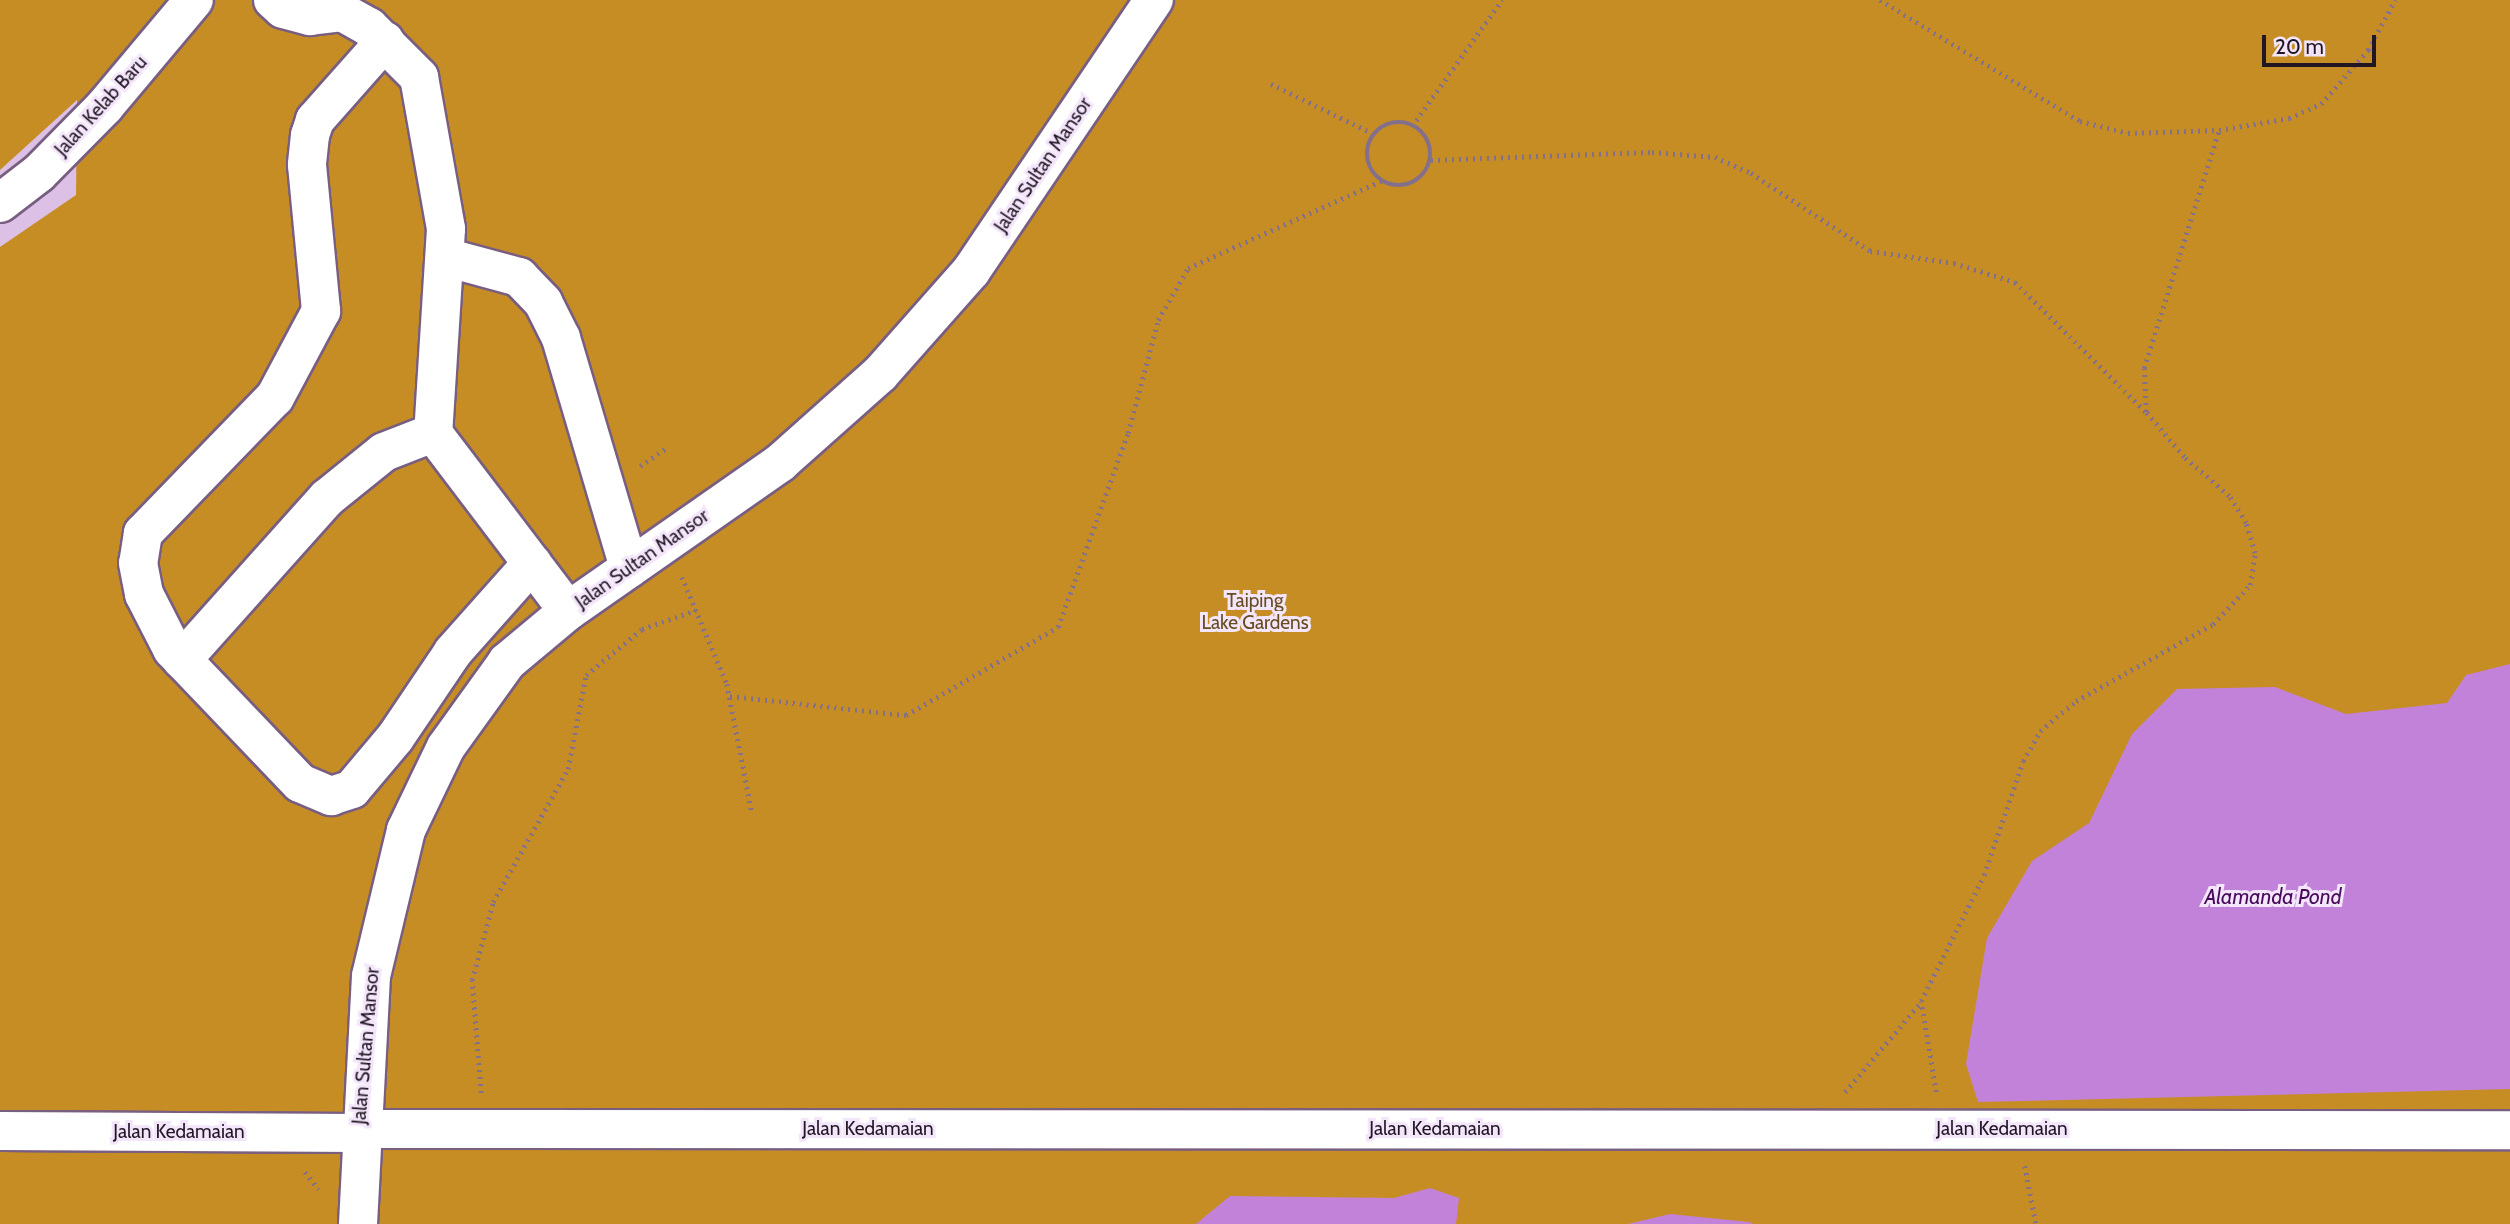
<!DOCTYPE html>
<html>
<head>
<meta charset="utf-8">
<style>
	body { margin:0 }
	#map { position:relative; width:2510px; height:1224px; overflow:hidden; background:#dcc0e6; font-family:Cabin,sans-serif }
	div>[style] { position:absolute }
	.green>* { inset:0; background:#c78d25 }
	.water>* { inset:0; background:#c382da }
	.path>* { height:4.5px; margin-top:-2.25px; transform-origin:0; background:repeating-linear-gradient(90deg,#84708b 0 2px,transparent 0 7px) }
	.path>.ring { margin:-2.25px; padding:0; box-sizing:content-box; background:none; border:4.5px solid #84708b; border-radius:50% }
	.roads { filter:drop-shadow(2px 0 #785e81) drop-shadow(-2px 0 #785e81) drop-shadow(0 2px #785e81) drop-shadow(0 -2px #785e81) }
	.minor>* { height:38px; margin:-19px; padding:0 19px; transform-origin:19px; border-radius:19px; background:#fff }
	span { translate:-50% -50%; white-space:nowrap; text-align:center; line-height:1.15; -webkit-text-stroke:6px #f4e6fa; paint-order:stroke }
	.street-label { font-size:19px; color:#201624 }
	.park-label { font-size:19px; color:#674c22 }
	.water-label { font-size:21px; color:#490a5c; font-style:italic }
	.scale { position:absolute; left:2262px; top:35px; width:114px; height:32px; box-sizing:border-box; border:4px solid #201624; border-top:0; padding-left:9px; font-size:21px; line-height:24px; white-space:nowrap; color:#201624; -webkit-text-stroke:5px #f4e6fa; paint-order:stroke }
</style>
</head>
<body>
<div id="map">
	<div class="green">
		<div style="clip-path:polygon(0 0,2510px 0,2510px 1224px,0 1224px,0 247px,76px 195px,77px 100px,0 170px)"></div>
	</div>
	<div class="water">
		<div style="clip-path:polygon(2510px 664px,2510px 1089px,1978px 1102px,1966px 1064px,1987px 938px,2032px 861px,2089px 823px,2132px 734px,2177px 689px,2275px 687px,2346px 714px,2447px 703px,2466px 675px)"></div>
		<div style="clip-path:polygon(1430px 1188px,1459px 1198px,1456px 1224px,1196px 1224px,1230px 1196px,1394px 1198px)"></div>
		<div style="clip-path:polygon(1670px 1214px,1749px 1222px,1754px 1224px,1628px 1224px)"></div>
	</div>
	<div class="path">
		<div style="left:1880px;top:0;width:234px;rotate:31.2deg"></div>
		<div style="left:2080px;top:121px;width:49px;rotate:14deg"></div>
		<div style="left:2128px;top:133px;width:91px;rotate:-1.9deg"></div>
		<div style="left:2219px;top:130px;width:71px;rotate:-9.7deg"></div>
		<div style="left:2289px;top:118px;width:35px;rotate:-24deg"></div>
		<div style="left:2321px;top:104px;width:72px;rotate:-49deg"></div>
		<div style="left:2368px;top:50px;width:57px;rotate:-61.6deg"></div>
		<div style="left:1271px;top:84px;width:114px;rotate:25.9deg"></div>
		<div class="ring" style="left:1367px;top:122px;width:59.5px;height:59.5px"></div>
		<div style="left:1412px;top:126px;width:155px;rotate:-54.5deg"></div>
		<div style="left:1431px;top:160px;width:221px;rotate:-2.1deg"></div>
		<div style="left:1652px;top:152px;width:63px;rotate:4.5deg"></div>
		<div style="left:1715px;top:157px;width:39px;rotate:24deg"></div>
		<div style="left:1751px;top:173px;width:142px;rotate:33.2deg"></div>
		<div style="left:1870px;top:251px;width:85px;rotate:8.1deg"></div>
		<div style="left:1954px;top:263px;width:64px;rotate:17.3deg"></div>
		<div style="left:2015px;top:282px;width:185px;rotate:44.8deg"></div>
		<div style="left:640px;top:466px;width:30px;rotate:-34deg"></div>
		<div style="left:682px;top:577px;width:116px;rotate:67.2deg"></div>
		<div style="left:727px;top:684px;width:131px;rotate:79deg"></div>
		<div style="left:730px;top:696px;width:177px;rotate:6.2deg"></div>
		<div style="left:906px;top:715px;width:176px;rotate:-30.1deg"></div>
		<div style="left:1058px;top:627px;width:206px;rotate:-70.2deg"></div>
		<div style="left:1128px;top:433px;width:117px;rotate:-75.1deg"></div>
		<div style="left:1158px;top:320px;width:60px;rotate:-60deg"></div>
		<div style="left:1188px;top:268px;width:212px;rotate:-24.3deg"></div>
		<div style="left:1845px;top:1092px;width:118px;rotate:-49.8deg"></div>
		<div style="left:1936px;top:1092px;width:92px;rotate:-99.4deg"></div>
		<div style="left:1921px;top:1001px;width:141px;rotate:-63.4deg"></div>
		<div style="left:1984px;top:875px;width:120px;rotate:-71.1deg"></div>
		<div style="left:2023px;top:761px;width:34px;rotate:-60deg"></div>
		<div style="left:2040px;top:731px;width:47px;rotate:-39.8deg"></div>
		<div style="left:2076px;top:701px;width:157px;rotate:-29.3deg"></div>
		<div style="left:2213px;top:624px;width:54px;rotate:-46.5deg"></div>
		<div style="left:2250px;top:585px;width:32px;rotate:-81deg"></div>
		<div style="left:2255px;top:553px;width:31px;rotate:-107deg"></div>
		<div style="left:2246px;top:523px;width:32px;rotate:-122deg"></div>
		<div style="left:2229px;top:496px;width:60px;rotate:-139.1deg"></div>
		<div style="left:2184px;top:457px;width:59px;rotate:-130.2deg"></div>
		<div style="left:2146px;top:412px;width:44px;rotate:-92.6deg"></div>
		<div style="left:2144px;top:368px;width:250px;rotate:-72.5deg"></div>
		<div style="left:481px;top:1093px;width:113px;rotate:-94.6deg"></div>
		<div style="left:472px;top:980px;width:81px;rotate:-74.9deg"></div>
		<div style="left:493px;top:902px;width:153px;rotate:-60.6deg"></div>
		<div style="left:568px;top:769px;width:96px;rotate:-79.2deg"></div>
		<div style="left:586px;top:675px;width:72px;rotate:-39.4deg"></div>
		<div style="left:642px;top:629px;width:57px;rotate:-19.4deg"></div>
		<div style="left:2025px;top:1166px;width:59px;rotate:79.3deg"></div>
		<div style="left:305px;top:1172px;width:22px;rotate:51deg"></div>
	</div>
	<div class="roads">
		<div class="minor">
			<div style="left:273px;top:0;width:13px;rotate:42deg"></div>
			<div style="left:283px;top:9px;width:28px;rotate:15deg"></div>
			<div style="left:310px;top:16px;width:32px;rotate:-7deg"></div>
			<div style="left:342px;top:12px;width:31px;rotate:29deg"></div>
			<div style="left:369px;top:27px;width:71px;rotate:45deg"></div>
			<div style="left:419px;top:77px;width:154px;rotate:79.9deg"></div>
			<div style="left:446px;top:229px;width:204px;rotate:93.6deg"></div>
			<div style="left:433px;top:433px;width:223px;rotate:52.8deg"></div>
			<div style="left:385px;top:41px;width:106px;rotate:131.5deg"></div>
			<div style="left:315px;top:120px;width:16px;rotate:108deg"></div>
			<div style="left:310px;top:135px;width:30px;rotate:96deg"></div>
			<div style="left:307px;top:165px;width:147px;rotate:84.5deg"></div>
			<div style="left:321px;top:311px;width:98px;rotate:118.1deg"></div>
			<div style="left:275px;top:397px;width:190px;rotate:134.1deg"></div>
			<div style="left:143px;top:533px;width:30px;rotate:99deg"></div>
			<div style="left:138px;top:563px;width:32px;rotate:79deg"></div>
			<div style="left:144px;top:594px;width:62px;rotate:63deg"></div>
			<div style="left:172px;top:649px;width:185px;rotate:46.3deg"></div>
			<div style="left:300px;top:783px;width:34px;rotate:23deg"></div>
			<div style="left:331px;top:796px;width:22px;rotate:-18deg"></div>
			<div style="left:352px;top:789px;width:67px;rotate:-49.9deg"></div>
			<div style="left:395px;top:738px;width:104px;rotate:-56deg"></div>
			<div style="left:453px;top:652px;width:119px;rotate:-48.4deg"></div>
			<div style="left:0;top:203px;width:49px;rotate:-37.6deg"></div>
			<div style="left:39px;top:173px;width:94px;rotate:-45.4deg"></div>
			<div style="left:105px;top:106px;width:138px;rotate:-50deg"></div>
			<div style="left:445px;top:257px;width:77px;rotate:15.1deg"></div>
			<div style="left:519px;top:277px;width:35px;rotate:46deg"></div>
			<div style="left:543px;top:302px;width:40px;rotate:63.4deg"></div>
			<div style="left:561px;top:338px;width:240px;rotate:73.5deg"></div>
			<div style="left:182px;top:660px;width:217px;rotate:-48.2deg"></div>
			<div style="left:327px;top:498px;width:73px;rotate:-38.9deg"></div>
			<div style="left:384px;top:452px;width:53px;rotate:-21.2deg"></div>
			<div style="left:359px;top:1129px;width:2151px;rotate:0.03deg"></div>
			<div style="left:0;top:1131px;width:359px;rotate:0.3deg"></div>
			<div style="left:358px;top:1224px;width:248px;rotate:-87deg"></div>
			<div style="left:371px;top:976px;width:150px;rotate:-76.5deg"></div>
			<div style="left:406px;top:830px;width:92px;rotate:-64.3deg"></div>
			<div style="left:446px;top:747px;width:105px;rotate:-54.3deg"></div>
			<div style="left:507px;top:662px;width:80px;rotate:-39.9deg"></div>
			<div style="left:568px;top:611px;width:259px;rotate:-34.9deg"></div>
			<div style="left:780px;top:463px;width:134px;rotate:-41.7deg"></div>
			<div style="left:880px;top:374px;width:137px;rotate:-48.5deg"></div>
			<div style="left:971px;top:271px;width:327px;rotate:-56deg"></div>
		</div>
	</div>
	<div class="street-label">
		<span style="left:101px;top:106px;rotate:-48deg">Jalan Kelab Baru</span>
		<span style="left:1043px;top:165px;rotate:-56deg">Jalan Sultan Mansor</span>
		<span style="left:642px;top:559px;rotate:-35deg">Jalan Sultan Mansor</span>
		<span style="left:366px;top:1046px;rotate:-85deg">Jalan Sultan Mansor</span>
		<span style="left:868px;top:1129px">Jalan Kedamaian</span>
		<span style="left:1435px;top:1129px">Jalan Kedamaian</span>
		<span style="left:2002px;top:1129px">Jalan Kedamaian</span>
		<span style="left:179px;top:1132px">Jalan Kedamaian</span>
	</div>
	<div class="park-label">
		<span style="left:1255px;top:612px">Taiping<br>Lake Gardens</span>
	</div>
	<div class="water-label">
		<span style="left:2273px;top:897px">Alamanda Pond</span>
	</div>
	<div class="scale">20 m</div>
</div>
</body>
</html>
